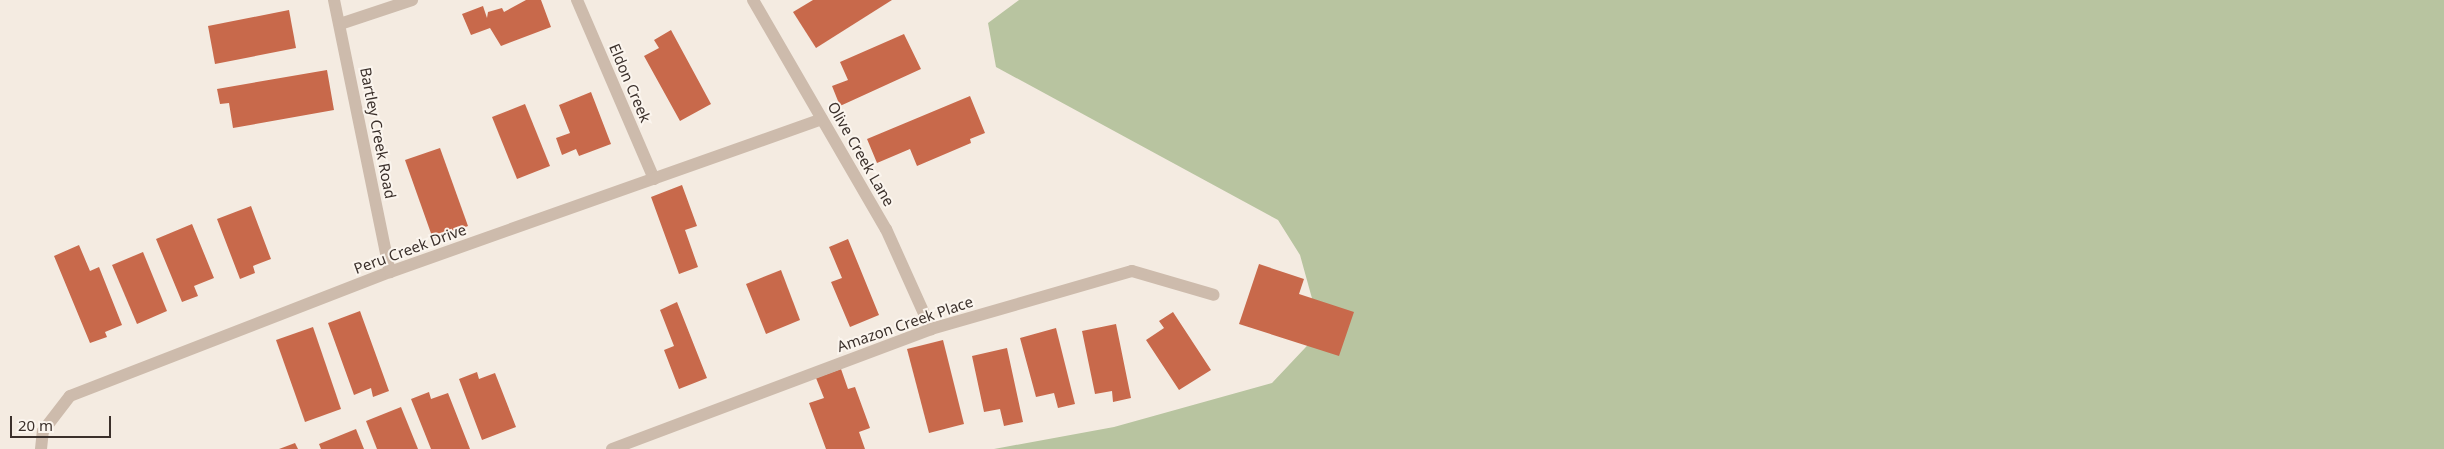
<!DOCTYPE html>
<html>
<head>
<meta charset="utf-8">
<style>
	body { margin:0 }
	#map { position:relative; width:2444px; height:449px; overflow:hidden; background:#f4ebe1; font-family:"Noto Sans",sans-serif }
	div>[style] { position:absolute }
	.green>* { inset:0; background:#b8c4a0 }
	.building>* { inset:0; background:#c8694b }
	.minor>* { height:12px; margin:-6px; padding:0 6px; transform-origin:6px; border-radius:6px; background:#cdbbac }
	span { translate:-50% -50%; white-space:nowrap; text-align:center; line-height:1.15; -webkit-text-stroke:4px #fbf5ee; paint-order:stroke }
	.street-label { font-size:15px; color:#3b302b }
	.scale { position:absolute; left:10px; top:416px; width:101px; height:22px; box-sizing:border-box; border:2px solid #3b302b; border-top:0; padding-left:6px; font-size:15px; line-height:18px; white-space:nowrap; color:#3b302b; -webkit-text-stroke:4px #fbf5ee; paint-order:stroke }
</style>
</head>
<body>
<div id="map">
	<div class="green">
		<div style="clip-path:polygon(1019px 0,2444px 0,2444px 449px,994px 449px,1114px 427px,1272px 383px,1321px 331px,1300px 255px,1278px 220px,996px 67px,988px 23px)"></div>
	</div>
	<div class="building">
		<div style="clip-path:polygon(526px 0,541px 0,551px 27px,501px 46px,490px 28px,471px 35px,462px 14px,483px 6px,487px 18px,488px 12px,502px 8px,504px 12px)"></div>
		<div style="clip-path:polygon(813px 0,892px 0,816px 48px,793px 12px)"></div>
		<div style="clip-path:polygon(289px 10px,296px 48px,215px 64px,208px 26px)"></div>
		<div style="clip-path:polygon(671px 30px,711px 104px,680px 121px,644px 56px,659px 48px,654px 40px)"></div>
		<div style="clip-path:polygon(904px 34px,921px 69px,840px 106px,832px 86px,848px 80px,840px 62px)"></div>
		<div style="clip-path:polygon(327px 70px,334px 110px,233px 128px,229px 103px,220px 104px,217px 89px)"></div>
		<div style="clip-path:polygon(591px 92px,611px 144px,579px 156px,576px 149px,562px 155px,556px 138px,570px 133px,559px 105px)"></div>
		<div style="clip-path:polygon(970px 96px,985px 133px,970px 139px,971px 143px,917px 166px,910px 149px,877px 163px,867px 139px)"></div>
		<div style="clip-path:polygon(525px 104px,550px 166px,517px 179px,492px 117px)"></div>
		<div style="clip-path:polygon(440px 148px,468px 226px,433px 239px,405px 160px)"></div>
		<div style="clip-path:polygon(682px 185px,697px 226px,685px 230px,698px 267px,679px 274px,651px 197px)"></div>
		<div style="clip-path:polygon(251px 206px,271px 259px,253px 266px,255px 273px,240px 279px,217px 219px)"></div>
		<div style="clip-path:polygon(192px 224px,214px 278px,194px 286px,198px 296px,182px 302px,156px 239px)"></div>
		<div style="clip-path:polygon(848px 239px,879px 315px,850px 327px,831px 282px,842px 278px,829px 247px)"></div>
		<div style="clip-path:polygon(79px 245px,90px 271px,99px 267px,122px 325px,105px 332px,107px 337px,90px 343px,54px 256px)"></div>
		<div style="clip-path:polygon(143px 252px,167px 311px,137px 324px,112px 265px)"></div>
		<div style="clip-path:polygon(1259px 264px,1304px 279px,1299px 294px,1354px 312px,1339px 356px,1239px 324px)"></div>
		<div style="clip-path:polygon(781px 270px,800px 320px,766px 334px,746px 284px)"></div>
		<div style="clip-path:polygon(677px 302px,707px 378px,679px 389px,664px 350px,674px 346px,660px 310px)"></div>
		<div style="clip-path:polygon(360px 311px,389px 391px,373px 397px,371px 388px,354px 395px,328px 323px)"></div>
		<div style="clip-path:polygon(1173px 312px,1211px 370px,1179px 390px,1146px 340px,1164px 328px,1159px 321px)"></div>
		<div style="clip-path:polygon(1116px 324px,1131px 398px,1113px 402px,1112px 391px,1095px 394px,1082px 331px)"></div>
		<div style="clip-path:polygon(313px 327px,341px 409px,305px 422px,276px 340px)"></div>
		<div style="clip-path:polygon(1056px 328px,1075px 404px,1058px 408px,1054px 393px,1036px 397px,1020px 338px)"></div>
		<div style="clip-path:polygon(943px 340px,964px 424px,929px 433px,907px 349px)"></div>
		<div style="clip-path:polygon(1007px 348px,1023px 422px,1004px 426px,1000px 409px,984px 412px,972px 356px)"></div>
		<div style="clip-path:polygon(841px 369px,848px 389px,855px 387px,870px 428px,859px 432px,865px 449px,826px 449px,809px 403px,824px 398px,816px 378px)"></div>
		<div style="clip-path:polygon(477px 372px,479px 379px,495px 373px,516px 427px,482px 440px,459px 379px)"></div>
		<div style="clip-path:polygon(429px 392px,431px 399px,448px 393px,470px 449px,431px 449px,411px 399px)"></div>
		<div style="clip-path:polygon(401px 407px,418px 449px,377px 449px,366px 421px)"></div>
		<div style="clip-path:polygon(356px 429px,364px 449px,321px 449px,319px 444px)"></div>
		<div style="clip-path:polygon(295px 443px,298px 449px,279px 449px)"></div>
	</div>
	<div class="minor">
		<div style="left:334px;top:0;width:278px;rotate:78.4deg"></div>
		<div style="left:577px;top:0;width:195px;rotate:66.7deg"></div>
		<div style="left:753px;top:0;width:265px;rotate:59.9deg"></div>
		<div style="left:886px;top:229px;width:110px;rotate:65.8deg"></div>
		<div style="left:340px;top:24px;width:76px;rotate:-18.4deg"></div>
		<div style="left:41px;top:449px;width:18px;rotate:-84deg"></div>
		<div style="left:43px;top:431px;width:44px;rotate:-52.4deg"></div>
		<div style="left:70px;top:396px;width:343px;rotate:-21.2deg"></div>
		<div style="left:390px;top:272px;width:458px;rotate:-19.5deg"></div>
		<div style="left:612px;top:449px;width:341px;rotate:-20.6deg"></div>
		<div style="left:931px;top:329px;width:209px;rotate:-16.1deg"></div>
		<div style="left:1132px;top:271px;width:85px;rotate:16.3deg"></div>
	</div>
	<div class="street-label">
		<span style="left:630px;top:83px;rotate:67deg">Eldon Creek</span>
		<span style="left:378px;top:133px;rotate:79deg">Bartley Creek Road</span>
		<span style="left:861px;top:154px;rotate:60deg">Olive Creek Lane</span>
		<span style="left:410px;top:249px;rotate:-20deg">Peru Creek Drive</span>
		<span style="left:905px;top:324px;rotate:-19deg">Amazon Creek Place</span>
	</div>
	<div class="scale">20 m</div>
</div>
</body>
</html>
